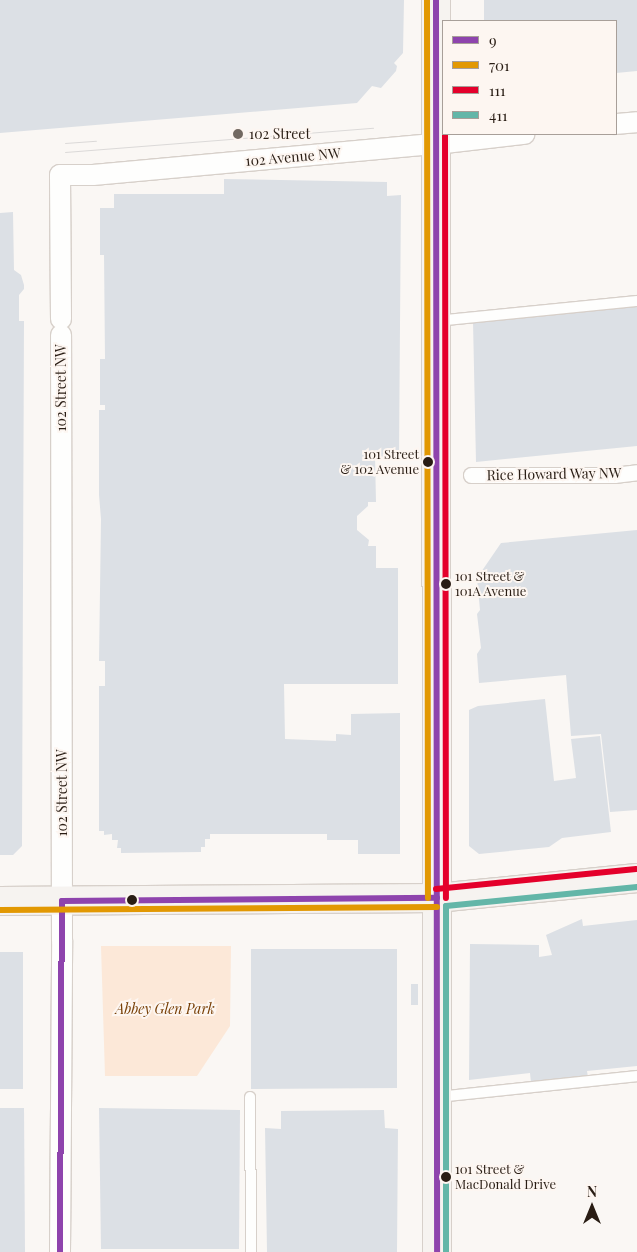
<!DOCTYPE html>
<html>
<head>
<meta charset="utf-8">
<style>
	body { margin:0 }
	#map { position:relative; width:637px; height:1252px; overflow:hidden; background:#faf7f4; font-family:"Playfair Display",serif }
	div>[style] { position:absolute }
	.green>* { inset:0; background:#fce8d8 }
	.building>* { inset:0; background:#dce0e5 }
	.roads { filter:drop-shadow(1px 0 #d7d0ca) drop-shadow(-1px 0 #d7d0ca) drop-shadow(0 1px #d7d0ca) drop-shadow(0 -1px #d7d0ca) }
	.service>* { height:10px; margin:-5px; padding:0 5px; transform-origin:5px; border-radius:5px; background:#fefefd }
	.pedestrian>* { height:15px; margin:-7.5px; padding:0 7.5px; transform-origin:7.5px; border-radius:7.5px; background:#fefefd }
	.minor>* { height:20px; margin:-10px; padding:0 10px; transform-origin:10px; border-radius:10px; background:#fefefd }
	.secondary>* { height:28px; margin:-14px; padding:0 14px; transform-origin:14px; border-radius:14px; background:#f6f3f0 }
	.tram>* { height:1px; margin:-0.5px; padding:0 0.5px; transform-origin:0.5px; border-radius:0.5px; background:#dbd9d8 }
	.bus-1>* { height:6px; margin:-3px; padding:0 3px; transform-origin:3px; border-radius:3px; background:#8e44ad }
	.bus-2>* { height:6px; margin:-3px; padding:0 3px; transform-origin:3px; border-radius:3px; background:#e29802 }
	.bus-3>* { height:6px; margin:-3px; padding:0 3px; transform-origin:3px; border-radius:3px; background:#e4002b }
	.bus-4>* { height:6px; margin:-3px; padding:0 3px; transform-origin:3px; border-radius:3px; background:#63b6a8 }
	.dots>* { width:14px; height:14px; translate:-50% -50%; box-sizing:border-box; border:2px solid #fdf6f1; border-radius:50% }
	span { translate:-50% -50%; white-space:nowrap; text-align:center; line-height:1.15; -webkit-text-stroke:4px #fdf6f1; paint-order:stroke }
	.bus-label { font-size:13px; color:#291d14 }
	.right { translate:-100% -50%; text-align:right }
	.left { translate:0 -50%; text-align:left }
	.poi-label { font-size:14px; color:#291d14 }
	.street-label { font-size:14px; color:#291d14 }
	.park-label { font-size:14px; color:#773e04; font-style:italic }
	.legend { position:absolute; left:442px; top:20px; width:175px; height:115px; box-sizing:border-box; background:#fdf6f1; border:1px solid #a89f99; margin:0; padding:6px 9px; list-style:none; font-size:15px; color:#291d14 }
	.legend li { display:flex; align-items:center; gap:10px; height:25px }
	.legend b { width:25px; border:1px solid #a89f99 }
	.north { position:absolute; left:567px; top:1182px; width:50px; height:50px; -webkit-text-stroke:4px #fdf6f1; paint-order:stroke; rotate:0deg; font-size:14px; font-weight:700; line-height:20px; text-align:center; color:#291d14 }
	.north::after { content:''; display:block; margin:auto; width:18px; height:22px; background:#291d14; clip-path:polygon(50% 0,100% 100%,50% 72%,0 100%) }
</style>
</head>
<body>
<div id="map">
	<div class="green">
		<div style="clip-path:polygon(101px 946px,231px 946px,230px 1026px,197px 1076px,105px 1076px)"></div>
	</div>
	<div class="building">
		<div style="clip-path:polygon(0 0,404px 0,403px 53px,394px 63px,397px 66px,396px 71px,381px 88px,372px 86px,357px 103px,0 133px)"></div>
		<div style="clip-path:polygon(484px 0,637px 0,637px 71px,616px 73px,616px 21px,484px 21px)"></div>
		<div style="clip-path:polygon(224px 179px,387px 182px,387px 196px,401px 195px,399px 458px,375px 456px,376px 502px,368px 502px,368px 506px,357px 516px,357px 530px,369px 540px,368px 546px,376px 546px,376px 568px,398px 568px,398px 684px,284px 684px,285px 739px,336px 741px,336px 734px,351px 735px,351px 714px,400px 713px,400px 854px,358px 854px,358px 840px,327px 840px,327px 834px,210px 834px,210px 839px,205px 839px,205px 847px,201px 847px,201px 852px,121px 853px,121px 848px,117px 848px,118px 840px,112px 840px,112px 834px,104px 835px,104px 831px,99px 831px,99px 686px,105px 686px,105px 661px,99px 661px,101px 519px,99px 495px,99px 410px,105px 410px,105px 405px,100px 405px,100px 359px,105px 359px,104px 255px,100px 255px,100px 208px,114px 208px,114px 194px,224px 194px)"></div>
		<div style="clip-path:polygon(13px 212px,14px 270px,21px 275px,24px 285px,24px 289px,19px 295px,19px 321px,24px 321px,22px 846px,13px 855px,0 855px,0 213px)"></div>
		<div style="clip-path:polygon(637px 305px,637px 446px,476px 462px,473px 321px)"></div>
		<div style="clip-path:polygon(637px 530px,637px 810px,610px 812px,601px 734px,571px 736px,566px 675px,479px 683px,477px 654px,481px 648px,477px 614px,480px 610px,477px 578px,501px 543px)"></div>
		<div style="clip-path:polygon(545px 699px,554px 781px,576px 778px,571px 739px,600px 736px,611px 832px,562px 838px,549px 847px,479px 854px,469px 846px,469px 710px,478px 706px)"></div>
		<div style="clip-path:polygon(582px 919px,583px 926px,637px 920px,637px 1066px,587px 1071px,588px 1077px,531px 1083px,530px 1073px,469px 1080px,470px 944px,539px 945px,539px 957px,552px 955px,546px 935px)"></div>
		<div style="clip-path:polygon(251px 949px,397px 949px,397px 1088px,251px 1089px)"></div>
		<div style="clip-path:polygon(0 952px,23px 952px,23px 1089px,0 1089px)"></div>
		<div style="clip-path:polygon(411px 984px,418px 984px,418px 1005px,411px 1005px)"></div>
		<div style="clip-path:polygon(0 1108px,24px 1108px,25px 1252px,0 1252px)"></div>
		<div style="clip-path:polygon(99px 1108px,240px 1110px,239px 1249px,101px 1249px)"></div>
		<div style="clip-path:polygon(384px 1110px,385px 1128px,398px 1129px,397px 1252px,267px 1252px,265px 1128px,281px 1129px,281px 1111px)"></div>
	</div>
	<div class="roads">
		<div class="service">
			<div style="left:436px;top:321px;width:202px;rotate:-5.7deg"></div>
			<div style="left:250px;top:1097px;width:155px;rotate:89.6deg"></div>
			<div style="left:438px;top:1097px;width:200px;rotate:-6deg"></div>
		</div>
		<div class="pedestrian">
			<div style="left:471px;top:475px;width:143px"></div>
			<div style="left:614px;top:475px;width:23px;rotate:-7deg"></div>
		</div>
		<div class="minor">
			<div style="left:616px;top:124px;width:21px;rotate:-5deg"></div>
			<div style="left:61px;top:319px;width:144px;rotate:-90.4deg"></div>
			<div style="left:60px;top:175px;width:33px"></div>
			<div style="left:93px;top:175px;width:344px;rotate:-5.2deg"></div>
			<div style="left:436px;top:144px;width:89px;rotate:-6.5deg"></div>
			<div style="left:60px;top:1252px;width:312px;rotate:-89.6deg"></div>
			<div style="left:62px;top:940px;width:605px;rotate:-90.09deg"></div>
		</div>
		<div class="secondary">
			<div style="left:436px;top:0;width:1252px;rotate:89.95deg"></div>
			<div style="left:0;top:901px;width:437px;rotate:-0.4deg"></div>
			<div style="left:437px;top:898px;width:201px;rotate:-5.7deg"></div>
		</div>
	</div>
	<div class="tram">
		<div style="left:65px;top:143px;width:31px;rotate:-4deg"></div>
		<div style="left:65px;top:152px;width:309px;rotate:-4.5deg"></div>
	</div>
	<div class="bus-1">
		<div style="left:436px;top:0;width:1252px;rotate:89.95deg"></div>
		<div style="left:60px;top:1252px;width:351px;rotate:-89.7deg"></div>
		<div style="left:62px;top:901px;width:375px;rotate:-0.5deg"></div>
	</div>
	<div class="bus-2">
		<div style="left:427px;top:0;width:898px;rotate:89.94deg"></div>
		<div style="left:0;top:910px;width:437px;rotate:-0.4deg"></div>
	</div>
	<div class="bus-3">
		<div style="left:445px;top:134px;width:764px;rotate:89.93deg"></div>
		<div style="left:436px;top:889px;width:201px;rotate:-5.7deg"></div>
	</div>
	<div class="bus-4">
		<div style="left:446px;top:1252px;width:346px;rotate:-90deg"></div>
		<div style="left:446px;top:906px;width:192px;rotate:-5.7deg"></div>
	</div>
	<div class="dots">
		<div style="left:238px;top:134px;background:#726962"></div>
		<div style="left:428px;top:462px;background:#291d14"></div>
		<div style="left:446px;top:584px;background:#291d14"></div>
		<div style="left:132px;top:900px;background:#291d14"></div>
		<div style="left:446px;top:1177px;background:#291d14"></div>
	</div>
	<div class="bus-label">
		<span class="right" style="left:419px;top:462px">101 Street<br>&amp; 102 Avenue</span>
		<span class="left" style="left:455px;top:584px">101 Street &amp;<br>101A Avenue</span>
		<span class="left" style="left:455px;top:1177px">101 Street &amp;<br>MacDonald Drive</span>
	</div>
	<div class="poi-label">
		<span class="left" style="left:249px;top:134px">102 Street</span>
	</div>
	<div class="street-label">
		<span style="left:293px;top:157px;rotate:-5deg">102 Avenue NW</span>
		<span style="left:61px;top:388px;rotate:-90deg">102 Street NW</span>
		<span style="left:554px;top:474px;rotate:-1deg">Rice Howard Way NW</span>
		<span style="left:62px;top:793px;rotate:-90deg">102 Street NW</span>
	</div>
	<div class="park-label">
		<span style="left:165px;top:1009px">Abbey Glen Park</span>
	</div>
	<ul class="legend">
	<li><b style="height:6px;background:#8e44ad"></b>9</li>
	<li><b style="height:6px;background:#e29802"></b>701</li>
	<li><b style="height:6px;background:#e4002b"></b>111</li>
	<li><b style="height:6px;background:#63b6a8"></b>411</li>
	</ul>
	<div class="north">N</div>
</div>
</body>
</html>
